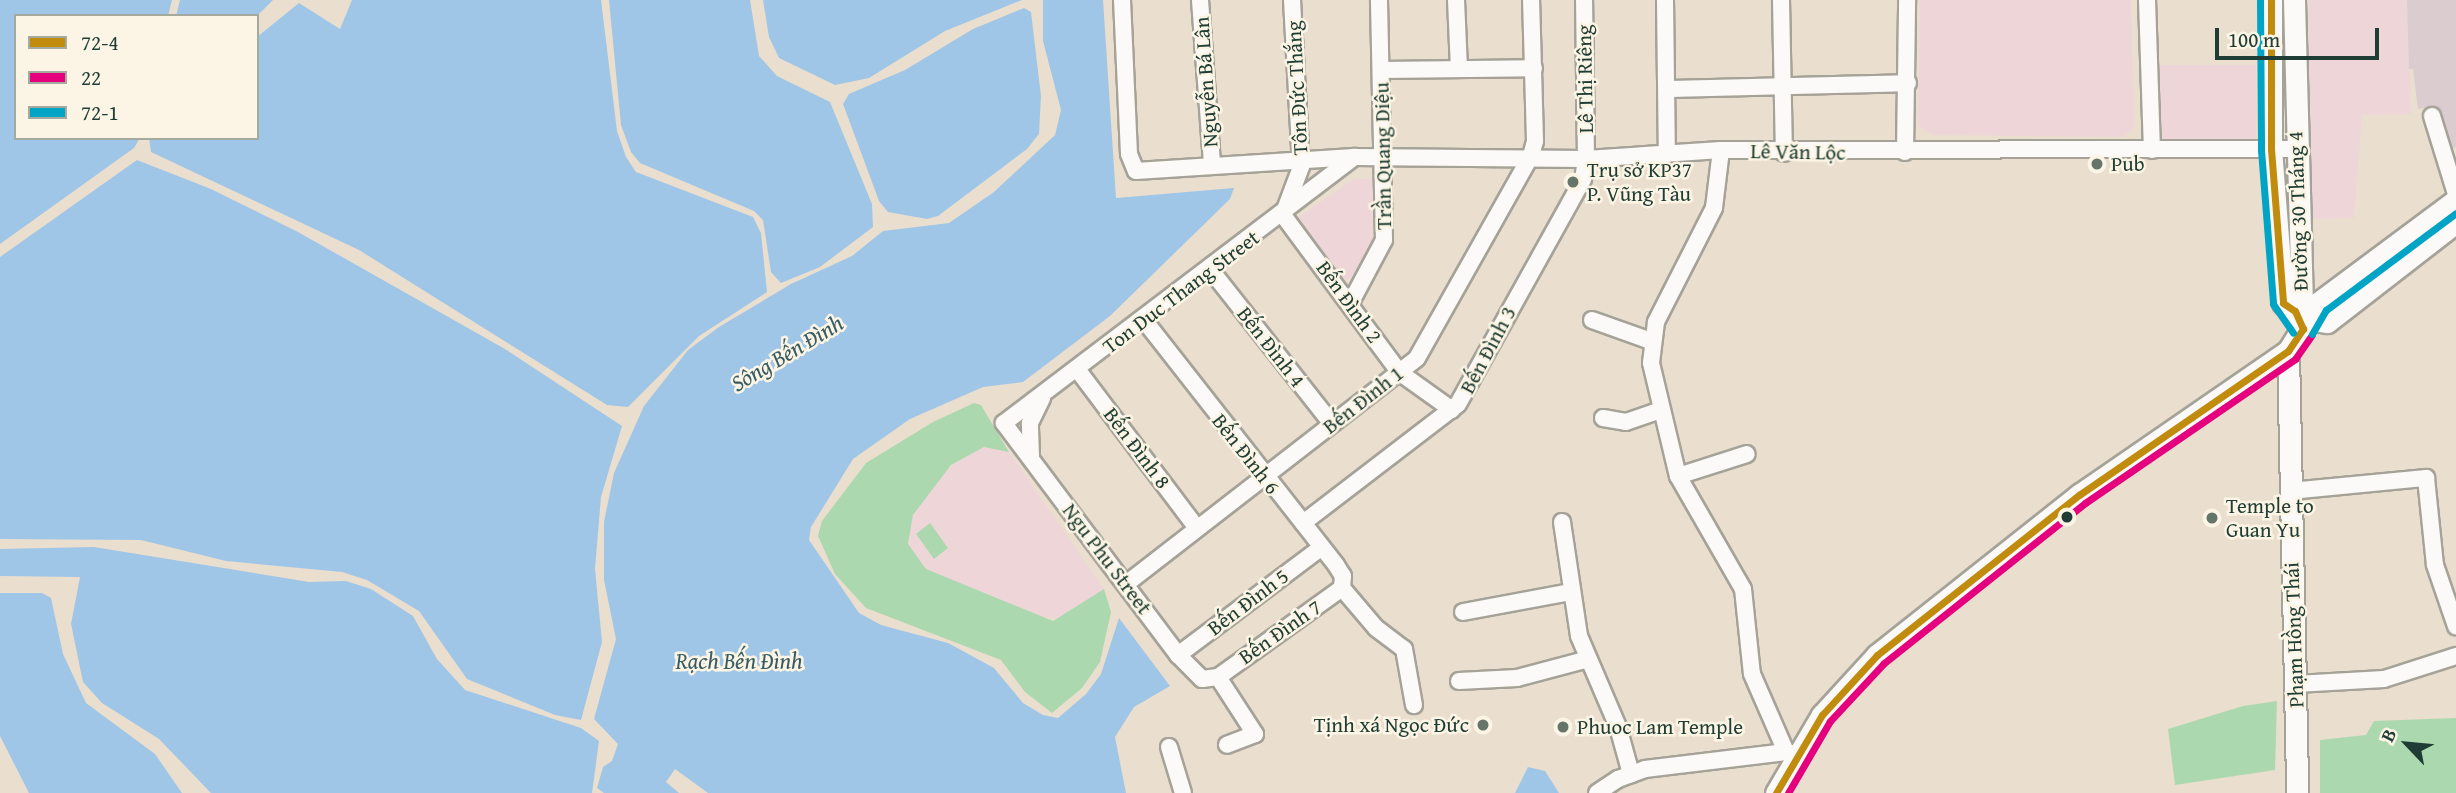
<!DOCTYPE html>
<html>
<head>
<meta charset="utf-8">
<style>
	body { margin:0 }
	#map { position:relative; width:2456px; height:793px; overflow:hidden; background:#eadece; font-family:"Gentium Book Plus",serif }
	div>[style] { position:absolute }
	.built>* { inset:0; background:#eed6d8 }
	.industrial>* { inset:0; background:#dbcccf }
	.green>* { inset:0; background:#acd8b0 }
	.water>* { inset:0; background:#a0c6e7 }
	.roads { filter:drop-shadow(2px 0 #a5a298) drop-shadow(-2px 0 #a5a298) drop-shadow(0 2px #a5a298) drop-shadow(0 -2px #a5a298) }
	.minor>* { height:16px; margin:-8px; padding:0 8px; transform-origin:8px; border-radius:8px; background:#fcfaf8 }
	.major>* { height:21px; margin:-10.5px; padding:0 10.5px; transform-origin:10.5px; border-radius:10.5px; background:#fcfaf8 }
	.bus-1>* { height:7px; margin:-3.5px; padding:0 3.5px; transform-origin:3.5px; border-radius:3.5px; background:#c18c0d }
	.bus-2>* { height:7px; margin:-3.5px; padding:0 3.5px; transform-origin:3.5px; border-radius:3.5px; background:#e5007d }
	.bus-3>* { height:7px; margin:-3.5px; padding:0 3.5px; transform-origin:3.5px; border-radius:3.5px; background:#02a4c6 }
	.dots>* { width:19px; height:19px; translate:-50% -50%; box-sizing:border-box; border:4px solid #fcf5e5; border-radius:50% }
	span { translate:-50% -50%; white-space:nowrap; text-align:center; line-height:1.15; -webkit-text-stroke:5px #fcf5e5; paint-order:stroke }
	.street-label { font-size:21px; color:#1f3d34 }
	.poi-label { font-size:21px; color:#1f3d34 }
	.left { translate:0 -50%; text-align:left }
	.right { translate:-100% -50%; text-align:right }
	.water-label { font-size:23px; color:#385c64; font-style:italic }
	.legend { position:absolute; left:14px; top:14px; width:245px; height:126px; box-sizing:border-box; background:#fcf5e5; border:2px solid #a4ab9e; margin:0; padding:9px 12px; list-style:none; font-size:21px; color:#1f3d34 }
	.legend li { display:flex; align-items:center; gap:14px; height:35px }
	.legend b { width:35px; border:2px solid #a4ab9e }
	.north { position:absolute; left:2372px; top:709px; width:70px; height:70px; -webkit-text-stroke:5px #fcf5e5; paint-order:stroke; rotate:296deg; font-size:19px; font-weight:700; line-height:28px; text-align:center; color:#1f3d34 }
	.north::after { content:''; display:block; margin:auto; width:24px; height:32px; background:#1f3d34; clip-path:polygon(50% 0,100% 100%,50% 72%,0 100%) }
	.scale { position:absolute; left:2215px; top:28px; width:164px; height:32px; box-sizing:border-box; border:4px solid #1f3d34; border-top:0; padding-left:9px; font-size:21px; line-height:24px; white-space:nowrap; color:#1f3d34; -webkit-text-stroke:5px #fcf5e5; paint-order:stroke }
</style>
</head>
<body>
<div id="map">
	<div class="built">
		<div style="clip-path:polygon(1920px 0,2131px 0,2134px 128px,2123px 137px,1932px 135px,1918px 125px)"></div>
		<div style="clip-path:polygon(2309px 0,2407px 0,2411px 114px,2362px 115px,2354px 218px,2308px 219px)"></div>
		<div style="clip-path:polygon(2159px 65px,2256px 65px,2256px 142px,2159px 142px)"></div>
		<div style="clip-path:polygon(1354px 179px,1372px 179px,1377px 185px,1378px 242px,1355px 278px,1340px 280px,1294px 220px)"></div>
		<div style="clip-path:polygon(984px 447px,1009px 452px,1104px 589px,1065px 618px,1037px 617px,946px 579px,926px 569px,910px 553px,908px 523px,920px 501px,962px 455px)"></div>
	</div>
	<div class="industrial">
		<div style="clip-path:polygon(2407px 0,2456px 0,2456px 147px,2446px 155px,2434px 106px,2418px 109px,2413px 69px,2409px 69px)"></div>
	</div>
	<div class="green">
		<div style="clip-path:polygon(974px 403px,981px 405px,1009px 452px,984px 447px,951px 465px,913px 515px,908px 544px,926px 569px,1053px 621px,1104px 589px,1111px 612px,1100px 662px,1082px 688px,1052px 713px,1025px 692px,1001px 660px,866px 608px,835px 574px,818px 536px,822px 521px,866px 463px,933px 422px)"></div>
		<div style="clip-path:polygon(930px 523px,948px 548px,934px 559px,916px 534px)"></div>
		<div style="clip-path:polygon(2277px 701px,2275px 770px,2175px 785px,2168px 729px,2243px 706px)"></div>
		<div style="clip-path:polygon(2456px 718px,2456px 793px,2320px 793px,2320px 740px,2366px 735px,2374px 721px)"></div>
	</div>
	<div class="water">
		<div style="clip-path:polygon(0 0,172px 0,168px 16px,16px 16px,16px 138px,140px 138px,134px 148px,0 244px)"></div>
		<div style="clip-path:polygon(180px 0,273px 0,257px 16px,176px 16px)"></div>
		<div style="clip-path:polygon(352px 0,601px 0,617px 131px,626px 157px,636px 172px,753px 217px,761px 233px,767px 292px,699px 336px,628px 407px,607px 405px,359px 250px,151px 152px,149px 138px,257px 138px,257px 37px,299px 3px,340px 29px)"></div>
		<div style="clip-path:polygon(609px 0,750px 0,759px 56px,777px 76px,830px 102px,872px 204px,873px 227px,820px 267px,781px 283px,771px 272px,763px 220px,754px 211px,640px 163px,631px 152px,621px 125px)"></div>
		<div style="clip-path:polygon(763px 0,1022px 0,945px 31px,869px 78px,835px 85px,779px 58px,769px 37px)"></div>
		<div style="clip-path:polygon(1043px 0,1103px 0,1116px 198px,1234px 188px,1230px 199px,1110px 316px,1023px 382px,983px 387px,910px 419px,853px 459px,811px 527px,809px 540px,859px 613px,881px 625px,948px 643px,994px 668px,1023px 703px,1043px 715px,1058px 718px,1086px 694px,1101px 674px,1119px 618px,1170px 686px,1134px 707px,1115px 737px,1126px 793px,708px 793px,675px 769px,666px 782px,679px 793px,604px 793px,597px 788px,603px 767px,612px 761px,618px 744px,594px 719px,616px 639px,604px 580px,604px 522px,614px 473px,644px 406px,688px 350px,719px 327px,791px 284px,852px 256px,883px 231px,949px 223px,994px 192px,1055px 135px,1061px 110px,1043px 41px)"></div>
		<div style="clip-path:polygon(1024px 8px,1031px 12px,1041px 96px,1039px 134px,1027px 149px,938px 216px,927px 219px,888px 212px,879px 201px,843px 104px,849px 94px,905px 70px,973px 29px)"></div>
		<div style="clip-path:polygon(137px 160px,211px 189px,298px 232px,505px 349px,622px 426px,601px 497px,595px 569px,602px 642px,581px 720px,555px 715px,467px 679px,419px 611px,367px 580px,342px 572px,226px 561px,141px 540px,0 539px,0 257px)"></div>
		<div style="clip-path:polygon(94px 547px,309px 582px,346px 581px,371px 589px,413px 616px,437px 659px,465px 690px,581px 728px,599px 741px,592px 793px,211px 793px,159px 739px,102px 703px,83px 682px,71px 624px,80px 577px,0 576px,0 549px)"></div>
		<div style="clip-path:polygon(0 593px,42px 593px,51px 598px,63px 654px,86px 703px,155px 754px,182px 793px,29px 793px,0 736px)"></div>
		<div style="clip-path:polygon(1528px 767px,1545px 771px,1559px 793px,1515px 793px)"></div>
	</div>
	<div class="roads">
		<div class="minor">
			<div style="left:1122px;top:0;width:154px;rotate:87.4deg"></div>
			<div style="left:1129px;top:154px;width:18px;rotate:68deg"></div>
			<div style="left:1136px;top:171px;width:218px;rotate:-3.7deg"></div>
			<div style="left:1354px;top:157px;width:232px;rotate:0.5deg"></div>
			<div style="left:1586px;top:159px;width:135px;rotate:-3.8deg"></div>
			<div style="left:1721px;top:150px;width:574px;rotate:-0.1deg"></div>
			<div style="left:1200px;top:0;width:164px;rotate:85.8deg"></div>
			<div style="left:1292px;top:0;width:167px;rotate:86.9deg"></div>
			<div style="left:1301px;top:167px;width:51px;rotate:110.6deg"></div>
			<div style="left:1283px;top:215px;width:195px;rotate:53.5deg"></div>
			<div style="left:1399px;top:372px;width:65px;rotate:35.6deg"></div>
			<div style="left:1456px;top:0;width:69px;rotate:87.5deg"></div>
			<div style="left:1665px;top:0;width:154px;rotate:89.3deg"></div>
			<div style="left:1781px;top:0;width:153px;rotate:88.9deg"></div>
			<div style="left:2147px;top:0;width:150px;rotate:88.1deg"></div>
			<div style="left:1381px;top:70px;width:153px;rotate:-0.7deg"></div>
			<div style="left:1667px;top:89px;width:241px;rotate:-1.4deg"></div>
			<div style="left:2432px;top:116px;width:82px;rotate:72.9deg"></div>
			<div style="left:1721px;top:150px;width:58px;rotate:96.9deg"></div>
			<div style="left:1714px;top:208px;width:128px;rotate:117deg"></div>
			<div style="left:1656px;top:322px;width:41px;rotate:97deg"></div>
			<div style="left:1651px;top:363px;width:116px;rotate:76.6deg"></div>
			<div style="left:1678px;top:476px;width:130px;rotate:60.1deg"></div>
			<div style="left:1743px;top:589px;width:85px;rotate:84deg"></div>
			<div style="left:1752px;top:674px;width:85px;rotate:66.4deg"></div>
			<div style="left:1786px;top:752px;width:10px;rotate:11deg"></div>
			<div style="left:1905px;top:152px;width:152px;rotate:-89.2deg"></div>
			<div style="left:1210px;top:269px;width:197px;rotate:51.8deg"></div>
			<div style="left:1351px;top:302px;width:70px;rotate:-62deg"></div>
			<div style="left:1384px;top:240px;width:240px;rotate:-91.2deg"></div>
			<div style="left:1144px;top:320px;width:311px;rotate:51.9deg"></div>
			<div style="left:1336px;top:565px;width:13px;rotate:58deg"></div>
			<div style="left:1343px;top:576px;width:12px;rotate:95deg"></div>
			<div style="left:1592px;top:320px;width:63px;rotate:19.6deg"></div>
			<div style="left:1077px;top:369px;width:199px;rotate:53deg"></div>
			<div style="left:1603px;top:418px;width:23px;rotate:10deg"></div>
			<div style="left:1626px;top:422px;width:36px;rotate:-19deg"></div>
			<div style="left:1031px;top:456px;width:33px;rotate:-92deg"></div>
			<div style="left:1030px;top:423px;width:28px;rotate:-64deg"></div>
			<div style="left:1678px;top:476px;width:72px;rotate:-17.7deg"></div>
			<div style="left:2290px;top:491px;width:137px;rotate:-5.5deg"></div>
			<div style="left:2426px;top:478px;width:87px;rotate:84.1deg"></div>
			<div style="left:2435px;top:565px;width:65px;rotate:71deg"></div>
			<div style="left:1562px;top:522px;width:115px;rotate:81.5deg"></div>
			<div style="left:1579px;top:636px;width:99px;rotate:66.8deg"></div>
			<div style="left:1618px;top:727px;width:49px;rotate:74.5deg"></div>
			<div style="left:1303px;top:523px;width:195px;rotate:-37.5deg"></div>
			<div style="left:1458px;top:404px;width:257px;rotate:-60.9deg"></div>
			<div style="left:1583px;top:179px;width:20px;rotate:-81deg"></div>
			<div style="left:1586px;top:159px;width:159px;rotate:-90.7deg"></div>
			<div style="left:1126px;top:584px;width:368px;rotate:-37.8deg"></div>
			<div style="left:1417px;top:358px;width:232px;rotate:-60.6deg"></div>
			<div style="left:1531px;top:156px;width:16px;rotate:-75deg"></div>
			<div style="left:1535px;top:141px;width:141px;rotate:-91.6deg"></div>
			<div style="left:1342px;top:588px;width:153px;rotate:144.3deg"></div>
			<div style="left:1218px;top:677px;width:16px;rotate:173deg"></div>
			<div style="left:1202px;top:679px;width:34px;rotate:-135deg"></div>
			<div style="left:1178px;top:655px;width:290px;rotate:-126.9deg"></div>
			<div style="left:1004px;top:423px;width:440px;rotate:-37.2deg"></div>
			<div style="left:1342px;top:588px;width:52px;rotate:49.6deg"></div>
			<div style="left:1376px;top:628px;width:35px;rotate:37deg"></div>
			<div style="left:1404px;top:649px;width:57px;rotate:79.9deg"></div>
			<div style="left:1463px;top:612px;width:110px;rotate:-10.5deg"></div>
			<div style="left:1178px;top:655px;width:176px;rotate:-36.9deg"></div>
			<div style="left:1218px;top:677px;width:68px;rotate:57deg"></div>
			<div style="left:1255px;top:734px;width:30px;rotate:159deg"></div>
			<div style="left:1459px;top:681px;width:58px;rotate:-3deg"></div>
			<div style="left:1517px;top:678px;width:74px;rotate:-14.8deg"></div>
			<div style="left:2296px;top:684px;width:88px;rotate:-3.3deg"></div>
			<div style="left:2384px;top:679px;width:76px;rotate:-17.7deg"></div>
			<div style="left:1169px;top:747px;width:48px;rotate:73.1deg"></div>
			<div style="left:1597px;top:793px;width:25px;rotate:-34deg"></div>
			<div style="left:1618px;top:779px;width:29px;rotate:-20deg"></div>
			<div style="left:1645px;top:769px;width:142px;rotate:-6.9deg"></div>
		</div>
		<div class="major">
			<div style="left:2271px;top:0;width:149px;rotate:90deg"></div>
			<div style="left:2271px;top:149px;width:154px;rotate:85.5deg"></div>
			<div style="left:2283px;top:303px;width:14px;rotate:34deg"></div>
			<div style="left:2295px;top:311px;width:20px;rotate:66deg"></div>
			<div style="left:2294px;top:0;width:300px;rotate:88.5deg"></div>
			<div style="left:2302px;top:300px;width:13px;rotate:122deg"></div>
			<div style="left:2311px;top:320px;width:16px;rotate:7deg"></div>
			<div style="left:2327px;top:322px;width:163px;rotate:-37.8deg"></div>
			<div style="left:2288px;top:351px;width:442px;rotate:88.8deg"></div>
			<div style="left:1776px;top:793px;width:91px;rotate:-59.5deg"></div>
			<div style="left:1822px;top:715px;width:81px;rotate:-47.5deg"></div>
			<div style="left:1877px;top:655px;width:258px;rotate:-38.4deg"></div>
			<div style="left:2079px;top:495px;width:254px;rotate:-34.6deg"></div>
			<div style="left:2288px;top:351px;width:57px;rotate:-58deg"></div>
			<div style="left:2318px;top:303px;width:172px;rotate:-36.7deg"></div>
		</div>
	</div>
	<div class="bus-1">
		<div style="left:2271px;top:0;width:149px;rotate:90deg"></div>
		<div style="left:2271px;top:149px;width:154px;rotate:85.5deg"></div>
		<div style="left:2283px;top:303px;width:14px;rotate:34deg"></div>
		<div style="left:2295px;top:311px;width:20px;rotate:66deg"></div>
		<div style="left:1776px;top:793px;width:91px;rotate:-59.5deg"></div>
		<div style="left:1822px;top:715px;width:81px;rotate:-47.5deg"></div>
		<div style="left:1877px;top:655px;width:258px;rotate:-38.4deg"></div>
		<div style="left:2079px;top:495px;width:254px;rotate:-34.6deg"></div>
		<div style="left:2288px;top:351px;width:27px;rotate:-56deg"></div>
	</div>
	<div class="bus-2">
		<div style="left:1788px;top:793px;width:83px;rotate:-59.7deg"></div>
		<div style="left:1830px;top:721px;width:79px;rotate:-47deg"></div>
		<div style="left:1884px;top:663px;width:257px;rotate:-38.5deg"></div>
		<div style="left:2085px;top:503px;width:255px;rotate:-34.4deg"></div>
		<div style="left:2295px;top:359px;width:29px;rotate:-55deg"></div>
	</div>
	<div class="bus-3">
		<div style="left:2260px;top:0;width:150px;rotate:89.6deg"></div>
		<div style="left:2261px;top:150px;width:154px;rotate:85.5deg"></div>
		<div style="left:2273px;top:304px;width:35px;rotate:55deg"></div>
		<div style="left:2312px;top:334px;width:28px;rotate:-60deg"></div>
		<div style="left:2326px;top:310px;width:162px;rotate:-36.7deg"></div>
	</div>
	<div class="dots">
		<div style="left:2097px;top:164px;background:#66756a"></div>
		<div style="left:1573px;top:182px;background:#66756a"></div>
		<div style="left:2067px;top:517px;background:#1f3d34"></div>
		<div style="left:2212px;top:518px;background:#66756a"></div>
		<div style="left:1483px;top:725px;background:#66756a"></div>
		<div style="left:1563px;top:727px;background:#66756a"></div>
	</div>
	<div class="street-label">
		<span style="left:1585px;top:79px;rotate:-91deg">Lê Thị Riêng</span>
		<span style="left:1206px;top:82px;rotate:-94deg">Nguyễn Bá Lân</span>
		<span style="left:1297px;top:88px;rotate:-93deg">Tôn Đức Thắng</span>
		<span style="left:1798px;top:152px;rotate:1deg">Lê Văn Lộc</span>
		<span style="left:1383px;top:156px;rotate:-91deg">Trần Quang Diệu</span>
		<span style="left:2298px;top:211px;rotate:-92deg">Đường 30 Tháng 4</span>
		<span style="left:1181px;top:292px;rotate:-37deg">Ton Duc Thang Street</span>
		<span style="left:1349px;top:302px;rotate:54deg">Bến Đình 2</span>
		<span style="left:1271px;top:347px;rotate:52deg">Bến Đình 4</span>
		<span style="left:1488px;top:350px;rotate:-62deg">Bến Đình 3</span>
		<span style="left:1363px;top:400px;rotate:-38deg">Bến Đình 1</span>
		<span style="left:1137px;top:448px;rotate:53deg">Bến Đình 8</span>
		<span style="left:1246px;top:454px;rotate:52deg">Bến Đình 6</span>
		<span style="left:1107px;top:559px;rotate:53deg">Ngu Phu Street</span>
		<span style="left:1248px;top:602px;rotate:-37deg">Bến Đình 5</span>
		<span style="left:1280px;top:632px;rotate:-35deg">Bến Đình 7</span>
		<span style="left:2294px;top:635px;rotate:-92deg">Phạm Hồng Thái</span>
	</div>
	<div class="poi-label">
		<span class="left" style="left:2111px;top:164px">Pub</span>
		<span class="left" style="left:1587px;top:182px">Trụ sở KP37<br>P. Vũng Tàu</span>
		<span class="left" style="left:2226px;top:518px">Temple to<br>Guan Yu</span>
		<span class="right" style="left:1469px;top:725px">Tịnh xá Ngọc Đức</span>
		<span class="left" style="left:1577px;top:727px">Phuoc Lam Temple</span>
	</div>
	<div class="water-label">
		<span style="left:787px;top:353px;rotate:-31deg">Sông Bến Đình</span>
		<span style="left:739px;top:661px">Rạch Bến Đình</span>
	</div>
	<ul class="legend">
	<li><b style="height:9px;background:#c18c0d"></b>72-4</li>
	<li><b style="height:9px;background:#e5007d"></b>22</li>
	<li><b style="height:9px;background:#02a4c6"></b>72-1</li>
	</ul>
	<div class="north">B</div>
	<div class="scale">100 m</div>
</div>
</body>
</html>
